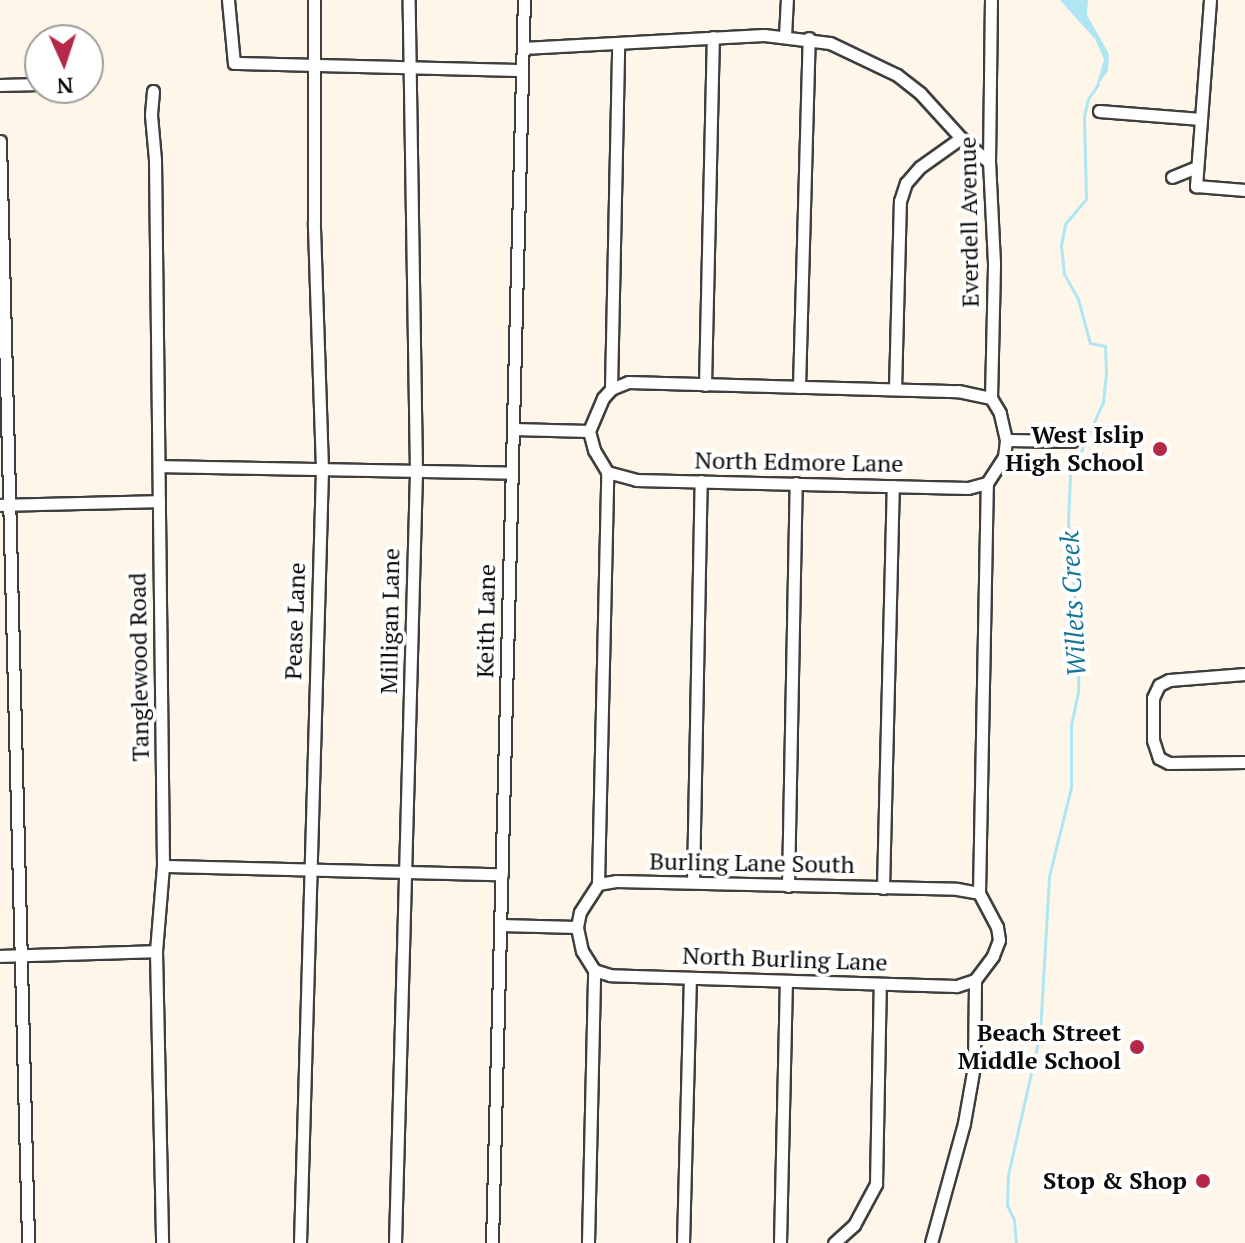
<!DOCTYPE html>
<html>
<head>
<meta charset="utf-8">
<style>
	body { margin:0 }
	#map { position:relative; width:1245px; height:1243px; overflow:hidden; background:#fef7e9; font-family:"PT Serif",serif }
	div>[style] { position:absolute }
	.water>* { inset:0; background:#b0e6f4 }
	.stream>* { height:3px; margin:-1.5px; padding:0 1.5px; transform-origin:1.5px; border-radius:1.5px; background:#b0e6f4 }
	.roads { filter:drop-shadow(2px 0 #3e3e3e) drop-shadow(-2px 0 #3e3e3e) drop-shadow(0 2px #3e3e3e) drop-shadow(0 -2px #3e3e3e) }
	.minor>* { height:11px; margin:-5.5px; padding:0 5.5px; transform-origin:5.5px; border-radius:5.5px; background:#fff }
	.dots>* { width:22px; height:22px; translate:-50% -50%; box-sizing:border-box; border:4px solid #fff; border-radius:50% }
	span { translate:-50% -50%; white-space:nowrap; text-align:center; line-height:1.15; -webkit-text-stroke:8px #fff; paint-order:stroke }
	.street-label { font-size:24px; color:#0b0b0b }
	.poi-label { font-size:24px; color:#0b0b0b; font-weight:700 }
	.right { translate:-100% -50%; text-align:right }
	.water-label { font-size:26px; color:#197698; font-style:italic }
	.north { position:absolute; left:24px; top:24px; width:80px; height:80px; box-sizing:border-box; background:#fff; border:2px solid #9d9d9d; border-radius:50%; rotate:177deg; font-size:22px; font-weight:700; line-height:32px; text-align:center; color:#0b0b0b }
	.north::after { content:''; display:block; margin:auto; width:28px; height:36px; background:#b62847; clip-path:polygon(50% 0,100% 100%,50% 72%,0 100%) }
</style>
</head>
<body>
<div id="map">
	<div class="water">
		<div style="clip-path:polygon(1060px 0,1088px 0,1087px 15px,1109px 54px,1108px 71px,1096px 87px,1104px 59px,1095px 39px)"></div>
	</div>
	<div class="stream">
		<div style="left:1016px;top:1243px;width:23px;rotate:-95deg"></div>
		<div style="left:1014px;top:1220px;width:17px;rotate:-115deg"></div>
		<div style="left:1007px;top:1205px;width:30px;rotate:-88deg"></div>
		<div style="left:1008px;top:1175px;width:146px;rotate:-77.3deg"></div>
		<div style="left:1040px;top:1033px;width:157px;rotate:-86.7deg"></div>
		<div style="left:1049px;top:876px;width:91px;rotate:-76deg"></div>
		<div style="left:1071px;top:788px;width:63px;rotate:-90deg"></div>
		<div style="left:1071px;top:725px;width:35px;rotate:-78deg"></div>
		<div style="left:1078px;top:691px;width:42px;rotate:-88.6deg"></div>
		<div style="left:1079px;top:649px;width:127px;rotate:-95deg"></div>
		<div style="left:1068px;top:522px;width:46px;rotate:-87.5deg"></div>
		<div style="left:1070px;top:476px;width:81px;rotate:-66deg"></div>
		<div style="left:1103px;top:402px;width:29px;rotate:-84deg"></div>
		<div style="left:1106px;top:373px;width:27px;rotate:-92deg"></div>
		<div style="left:1105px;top:346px;width:15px;rotate:-169deg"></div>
		<div style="left:1090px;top:343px;width:46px;rotate:-105.3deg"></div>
		<div style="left:1078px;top:299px;width:29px;rotate:-119deg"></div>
		<div style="left:1064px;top:274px;width:29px;rotate:-96deg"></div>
		<div style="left:1061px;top:245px;width:21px;rotate:-79deg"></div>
		<div style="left:1065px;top:224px;width:33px;rotate:-50deg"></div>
		<div style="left:1086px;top:199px;width:83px;rotate:-91.4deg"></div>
		<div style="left:1084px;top:116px;width:17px;rotate:-77deg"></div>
		<div style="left:1088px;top:99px;width:18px;rotate:-56deg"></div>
	</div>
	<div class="roads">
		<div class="minor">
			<div style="left:228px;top:0;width:63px;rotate:84.6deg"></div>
			<div style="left:234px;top:63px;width:288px;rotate:1.4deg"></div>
			<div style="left:1210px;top:0;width:187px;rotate:94.3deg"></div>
			<div style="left:1196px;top:186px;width:49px;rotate:4.7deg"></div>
			<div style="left:785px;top:36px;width:36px;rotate:-87deg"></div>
			<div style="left:523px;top:48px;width:241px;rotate:-3.1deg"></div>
			<div style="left:764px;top:35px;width:66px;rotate:6.9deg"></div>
			<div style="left:830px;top:43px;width:74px;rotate:25.5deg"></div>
			<div style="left:897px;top:75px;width:29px;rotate:38deg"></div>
			<div style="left:920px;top:93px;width:61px;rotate:47.7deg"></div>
			<div style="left:961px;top:138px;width:37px;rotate:41deg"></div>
			<div style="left:0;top:85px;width:40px;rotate:-1.4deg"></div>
			<div style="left:153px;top:91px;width:24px;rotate:95deg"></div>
			<div style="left:151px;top:115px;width:45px;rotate:84.9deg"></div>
			<div style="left:155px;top:160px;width:706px;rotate:89.35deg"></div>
			<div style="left:163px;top:866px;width:85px;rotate:94.7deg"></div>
			<div style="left:156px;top:951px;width:292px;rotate:88.8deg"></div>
			<div style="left:1099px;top:111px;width:102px;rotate:4.5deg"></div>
			<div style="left:0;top:141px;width:1102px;rotate:88.54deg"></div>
			<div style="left:1172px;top:177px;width:27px;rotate:-22deg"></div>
			<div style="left:705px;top:385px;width:348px;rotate:-88.7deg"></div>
			<div style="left:799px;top:387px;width:349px;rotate:-88.4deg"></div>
			<div style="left:611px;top:389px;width:346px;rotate:-88.8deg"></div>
			<div style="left:895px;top:389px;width:188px;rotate:-88.5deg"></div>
			<div style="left:900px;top:201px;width:19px;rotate:-72deg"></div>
			<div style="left:906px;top:183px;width:21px;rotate:-49deg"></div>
			<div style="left:920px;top:167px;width:50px;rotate:-35.3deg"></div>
			<div style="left:513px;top:429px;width:76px;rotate:1.5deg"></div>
			<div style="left:589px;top:431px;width:20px;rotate:75deg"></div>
			<div style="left:594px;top:450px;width:26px;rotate:59deg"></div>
			<div style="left:607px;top:472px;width:30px;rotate:15deg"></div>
			<div style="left:636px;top:480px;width:332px;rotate:1.4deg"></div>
			<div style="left:968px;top:488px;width:20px;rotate:-15deg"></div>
			<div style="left:987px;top:483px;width:31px;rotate:-57deg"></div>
			<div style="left:1004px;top:457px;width:17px;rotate:-83deg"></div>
			<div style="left:1006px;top:440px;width:28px;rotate:-103deg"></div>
			<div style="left:1000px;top:413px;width:17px;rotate:-121deg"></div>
			<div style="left:991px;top:398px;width:135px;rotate:-88.7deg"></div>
			<div style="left:994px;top:263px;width:101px;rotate:-92.8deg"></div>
			<div style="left:989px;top:162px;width:162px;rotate:-89.3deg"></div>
			<div style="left:589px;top:431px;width:36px;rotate:-67deg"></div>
			<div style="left:603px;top:398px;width:12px;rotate:-48deg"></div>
			<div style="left:611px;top:389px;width:18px;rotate:-22deg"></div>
			<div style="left:628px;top:382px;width:330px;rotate:1.6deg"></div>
			<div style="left:958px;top:391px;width:34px;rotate:12deg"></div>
			<div style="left:1006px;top:440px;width:66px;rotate:0.9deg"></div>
			<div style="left:160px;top:466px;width:351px;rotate:1.1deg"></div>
			<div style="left:0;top:505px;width:159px;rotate:-1.4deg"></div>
			<div style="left:1245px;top:674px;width:76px;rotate:175.5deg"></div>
			<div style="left:1169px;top:680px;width:11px;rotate:153deg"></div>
			<div style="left:1159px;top:685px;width:14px;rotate:115deg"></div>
			<div style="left:1153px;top:698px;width:42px;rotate:90deg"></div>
			<div style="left:1153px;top:740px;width:19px;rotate:72deg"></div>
			<div style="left:1159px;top:758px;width:11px;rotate:27deg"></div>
			<div style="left:1169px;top:763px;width:76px;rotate:-0.8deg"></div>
			<div style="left:163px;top:866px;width:339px;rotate:1.4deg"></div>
			<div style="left:616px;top:881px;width:341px;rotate:1.3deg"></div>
			<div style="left:957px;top:889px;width:22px;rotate:10deg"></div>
			<div style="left:979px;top:893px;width:38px;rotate:62deg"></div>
			<div style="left:997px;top:927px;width:13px;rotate:81deg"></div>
			<div style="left:999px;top:940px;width:17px;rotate:111deg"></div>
			<div style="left:993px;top:956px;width:30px;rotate:127deg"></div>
			<div style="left:975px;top:980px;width:20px;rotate:162deg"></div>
			<div style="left:956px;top:986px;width:346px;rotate:-178.2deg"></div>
			<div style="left:610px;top:975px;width:17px;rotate:-163deg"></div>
			<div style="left:594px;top:970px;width:22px;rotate:-122deg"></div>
			<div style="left:582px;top:951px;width:25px;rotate:-102deg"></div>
			<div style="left:577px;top:927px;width:15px;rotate:-79deg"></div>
			<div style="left:580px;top:912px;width:33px;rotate:-57deg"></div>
			<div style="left:598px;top:884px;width:18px;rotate:-9deg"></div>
			<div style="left:693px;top:882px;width:401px;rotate:-88.9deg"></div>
			<div style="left:598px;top:884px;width:412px;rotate:-88.7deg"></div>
			<div style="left:788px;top:886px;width:403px;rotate:-88.9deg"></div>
			<div style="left:883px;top:888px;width:402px;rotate:-88.6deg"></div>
			<div style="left:979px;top:893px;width:410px;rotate:-88.9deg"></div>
			<div style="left:500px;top:925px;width:77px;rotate:1.5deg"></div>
			<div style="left:0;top:956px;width:156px;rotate:-1.8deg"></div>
			<div style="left:300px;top:1243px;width:774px;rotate:-88.37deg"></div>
			<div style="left:322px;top:469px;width:247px;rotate:-91.9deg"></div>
			<div style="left:314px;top:222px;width:222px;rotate:-90deg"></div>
			<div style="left:395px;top:1243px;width:772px;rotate:-88.44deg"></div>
			<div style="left:416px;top:471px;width:471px;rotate:-90.9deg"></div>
			<div style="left:492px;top:1243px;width:1243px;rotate:-88.53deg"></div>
			<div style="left:588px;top:1243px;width:273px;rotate:-88.7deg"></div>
			<div style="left:683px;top:1243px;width:264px;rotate:-88.5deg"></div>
			<div style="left:780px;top:1243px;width:261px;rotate:-88.7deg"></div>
			<div style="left:834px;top:1243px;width:27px;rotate:-42deg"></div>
			<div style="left:854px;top:1225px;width:47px;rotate:-61.8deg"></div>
			<div style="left:876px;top:1184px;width:200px;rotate:-88.9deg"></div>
			<div style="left:931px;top:1243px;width:124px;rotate:-74.6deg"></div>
			<div style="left:964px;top:1123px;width:58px;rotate:-80deg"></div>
			<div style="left:974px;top:1066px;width:86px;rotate:-89.3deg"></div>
		</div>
	</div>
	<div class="dots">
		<div style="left:1160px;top:449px;background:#b62847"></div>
		<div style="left:1137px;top:1047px;background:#b62847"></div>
		<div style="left:1203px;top:1181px;background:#b62847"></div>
	</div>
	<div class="street-label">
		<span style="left:969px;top:222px;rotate:-91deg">Everdell Avenue</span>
		<span style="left:799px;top:462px;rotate:1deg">North Edmore Lane</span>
		<span style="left:295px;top:621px;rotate:-88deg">Pease Lane</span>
		<span style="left:390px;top:621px;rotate:-89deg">Milligan Lane</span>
		<span style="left:486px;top:621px;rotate:-89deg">Keith Lane</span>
		<span style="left:139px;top:667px;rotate:-91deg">Tanglewood Road</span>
		<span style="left:752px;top:863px;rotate:1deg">Burling Lane South</span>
		<span style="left:785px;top:959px;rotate:2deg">North Burling Lane</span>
	</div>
	<div class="poi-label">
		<span class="right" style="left:1144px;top:449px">West Islip<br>High School</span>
		<span class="right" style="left:1121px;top:1047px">Beach Street<br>Middle School</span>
		<span class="right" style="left:1187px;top:1181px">Stop &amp; Shop</span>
	</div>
	<div class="water-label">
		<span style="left:1073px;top:604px;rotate:-93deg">Willets Creek</span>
	</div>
	<div class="north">N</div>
</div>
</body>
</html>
